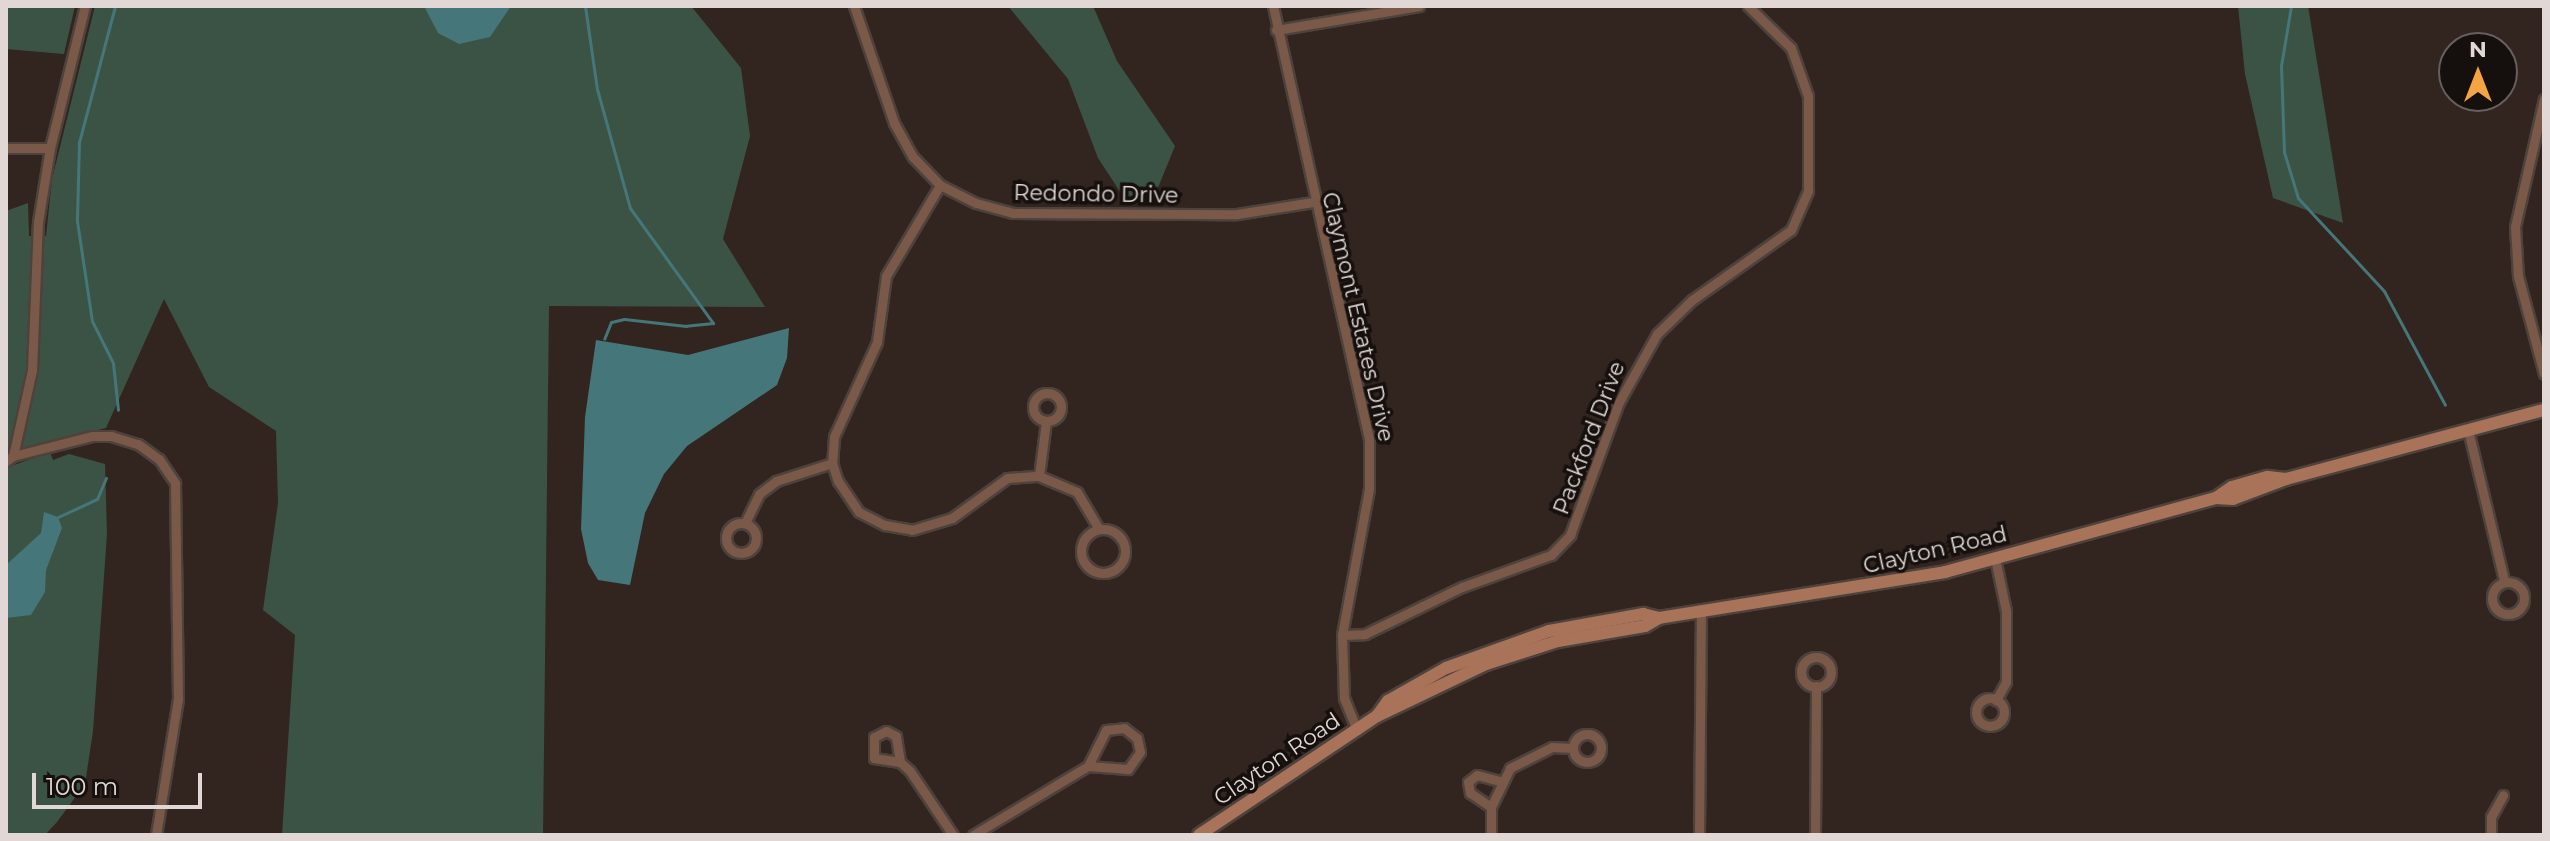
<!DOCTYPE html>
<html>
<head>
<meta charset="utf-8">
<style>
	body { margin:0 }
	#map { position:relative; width:2550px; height:841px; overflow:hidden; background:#32251f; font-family:Montserrat,sans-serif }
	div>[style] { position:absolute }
	.green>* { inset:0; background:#3b5344 }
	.water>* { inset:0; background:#457679 }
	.stream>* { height:3px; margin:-1.5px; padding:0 1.5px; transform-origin:1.5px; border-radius:1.5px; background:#457679 }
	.roads { filter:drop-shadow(2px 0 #4e423c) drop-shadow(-2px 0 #4e423c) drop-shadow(0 2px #4e423c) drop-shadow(0 -2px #4e423c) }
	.street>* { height:9px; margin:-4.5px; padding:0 4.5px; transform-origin:4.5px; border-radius:4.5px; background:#7a5948 }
	.street>.ring { margin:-4.5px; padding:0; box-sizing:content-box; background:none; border:9px solid #7a5948; border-radius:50% }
	.secondary>* { height:12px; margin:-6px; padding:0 6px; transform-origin:6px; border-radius:6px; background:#a87359 }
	span { translate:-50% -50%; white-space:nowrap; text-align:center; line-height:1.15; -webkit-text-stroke:7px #150f0d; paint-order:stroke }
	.street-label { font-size:22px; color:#e1d8d5 }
	.frame { position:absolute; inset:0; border:8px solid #e1d8d5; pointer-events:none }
	.north { position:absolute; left:2438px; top:32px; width:80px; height:80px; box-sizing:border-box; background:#150f0d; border:2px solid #675f5d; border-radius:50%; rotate:0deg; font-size:22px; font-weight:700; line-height:32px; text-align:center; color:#e1d8d5 }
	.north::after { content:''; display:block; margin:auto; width:28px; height:36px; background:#f3a443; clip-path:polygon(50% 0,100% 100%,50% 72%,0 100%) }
	.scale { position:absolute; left:32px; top:773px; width:170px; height:36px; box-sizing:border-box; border:4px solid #e1d8d5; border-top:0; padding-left:10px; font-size:24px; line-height:28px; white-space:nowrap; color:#e1d8d5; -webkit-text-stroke:6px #150f0d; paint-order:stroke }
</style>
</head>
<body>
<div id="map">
	<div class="green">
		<div style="clip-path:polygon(6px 6px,75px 6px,64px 54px,6px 49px)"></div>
		<div style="clip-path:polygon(95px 6px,691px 6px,741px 68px,750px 136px,723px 239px,765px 307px,549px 306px,543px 835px,282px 835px,295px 635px,263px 610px,278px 503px,276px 431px,209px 387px,164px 299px,106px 428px,6px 453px,6px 211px,28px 203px,29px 236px,46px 236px,52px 179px)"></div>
		<div style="clip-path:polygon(1008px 6px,1093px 6px,1117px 61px,1175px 146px,1155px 195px,1123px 196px,1098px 158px,1068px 79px)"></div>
		<div style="clip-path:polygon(2238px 6px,2308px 6px,2343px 223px,2273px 198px,2245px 74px)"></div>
		<div style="clip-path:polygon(50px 452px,53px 460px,69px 454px,105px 464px,107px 534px,93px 731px,85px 784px,57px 822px,45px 835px,6px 835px,6px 468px)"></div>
	</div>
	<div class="water">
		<div style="clip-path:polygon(424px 6px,511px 6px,490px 37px,459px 44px,438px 33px)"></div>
		<div style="clip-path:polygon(789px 328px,787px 358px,777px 385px,687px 446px,664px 474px,645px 513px,630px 585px,598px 580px,588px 563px,581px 529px,585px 417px,596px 340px,688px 355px)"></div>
		<div style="clip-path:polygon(44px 512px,58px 517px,62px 528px,46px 570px,45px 592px,31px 615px,6px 618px,6px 565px,41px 533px)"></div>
	</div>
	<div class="stream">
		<div style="left:115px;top:6px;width:141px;rotate:104.8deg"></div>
		<div style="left:79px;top:142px;width:79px;rotate:91.5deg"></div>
		<div style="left:77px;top:221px;width:101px;rotate:81.5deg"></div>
		<div style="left:92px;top:321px;width:47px;rotate:63.4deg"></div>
		<div style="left:113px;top:363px;width:47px;rotate:83.9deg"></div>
		<div style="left:585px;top:6px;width:84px;rotate:81.8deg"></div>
		<div style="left:597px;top:89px;width:123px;rotate:74.5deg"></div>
		<div style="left:630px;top:208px;width:142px;rotate:54.2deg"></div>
		<div style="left:713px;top:323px;width:27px;rotate:174deg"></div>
		<div style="left:686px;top:326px;width:62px;rotate:-173.6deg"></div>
		<div style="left:624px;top:319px;width:13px;rotate:167deg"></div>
		<div style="left:611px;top:322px;width:18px;rotate:112deg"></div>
		<div style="left:2291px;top:6px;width:61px;rotate:99.5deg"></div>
		<div style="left:2281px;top:66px;width:86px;rotate:88deg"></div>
		<div style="left:2284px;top:152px;width:48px;rotate:73.1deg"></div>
		<div style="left:2298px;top:198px;width:127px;rotate:47.2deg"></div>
		<div style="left:2384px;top:291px;width:129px;rotate:61.8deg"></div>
		<div style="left:58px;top:517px;width:43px;rotate:-24.8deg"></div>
		<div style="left:97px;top:499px;width:23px;rotate:-67deg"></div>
	</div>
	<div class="roads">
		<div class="street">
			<div style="left:854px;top:6px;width:124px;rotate:71.1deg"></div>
			<div style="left:894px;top:123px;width:39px;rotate:61deg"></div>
			<div style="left:913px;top:157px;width:39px;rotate:46deg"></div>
			<div style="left:940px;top:185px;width:40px;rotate:26.6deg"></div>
			<div style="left:976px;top:203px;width:38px;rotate:15deg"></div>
			<div style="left:1013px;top:213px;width:224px;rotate:0.3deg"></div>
			<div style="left:1237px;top:214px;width:77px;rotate:-9deg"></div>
			<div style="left:1273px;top:6px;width:444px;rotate:77.5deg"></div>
			<div style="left:1369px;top:440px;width:49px;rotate:90deg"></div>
			<div style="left:1369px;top:489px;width:148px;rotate:100.5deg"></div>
			<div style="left:1342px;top:635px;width:63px;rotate:88.2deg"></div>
			<div style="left:1344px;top:698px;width:35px;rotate:68deg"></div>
			<div style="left:1276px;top:30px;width:145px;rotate:-9.5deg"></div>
			<div style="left:2544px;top:99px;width:131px;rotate:102.8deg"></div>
			<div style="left:2515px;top:227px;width:49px;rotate:86.5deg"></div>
			<div style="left:2518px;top:276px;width:101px;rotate:75.1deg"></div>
			<div style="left:6px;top:148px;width:44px"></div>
			<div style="left:940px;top:185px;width:106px;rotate:120.7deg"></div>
			<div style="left:886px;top:276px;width:67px;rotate:97.8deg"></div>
			<div style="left:877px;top:342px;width:104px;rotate:114.4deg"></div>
			<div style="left:834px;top:437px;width:26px;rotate:94deg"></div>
			<div style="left:832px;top:463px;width:19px;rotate:72deg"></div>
			<div style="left:838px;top:481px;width:37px;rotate:56deg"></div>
			<div style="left:859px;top:512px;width:29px;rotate:27deg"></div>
			<div style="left:885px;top:525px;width:27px;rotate:10deg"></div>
			<div style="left:912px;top:530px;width:42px;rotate:-16.7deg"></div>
			<div style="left:952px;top:518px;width:68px;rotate:-36deg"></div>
			<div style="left:1007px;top:478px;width:32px;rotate:-4deg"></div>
			<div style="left:1039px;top:476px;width:41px;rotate:22.8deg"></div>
			<div style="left:1077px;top:492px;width:43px;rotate:59.3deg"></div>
			<div class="ring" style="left:1033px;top:393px;width:19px;height:19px"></div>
			<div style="left:2468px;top:430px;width:154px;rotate:76.5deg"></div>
			<div style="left:13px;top:456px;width:81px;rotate:-14.2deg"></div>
			<div style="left:92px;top:436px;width:19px"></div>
			<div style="left:111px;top:436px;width:28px;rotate:17deg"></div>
			<div style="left:138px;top:444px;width:26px;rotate:36deg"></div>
			<div style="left:159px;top:459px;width:29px;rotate:56deg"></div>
			<div style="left:175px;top:483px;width:216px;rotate:89.2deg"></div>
			<div style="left:178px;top:699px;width:138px;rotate:99.2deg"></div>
			<div style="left:6px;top:461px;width:9px;rotate:-36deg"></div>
			<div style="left:13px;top:456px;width:88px;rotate:-77.5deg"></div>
			<div style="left:32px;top:370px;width:148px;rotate:-87.7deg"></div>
			<div style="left:38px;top:222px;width:75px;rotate:-80.8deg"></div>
			<div style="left:50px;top:148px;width:146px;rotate:-76.2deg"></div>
			<div style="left:1039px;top:476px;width:55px;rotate:-82.7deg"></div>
			<div style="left:745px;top:523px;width:32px;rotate:-64deg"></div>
			<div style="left:759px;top:494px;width:21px;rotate:-37deg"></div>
			<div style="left:776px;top:481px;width:59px;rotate:-17.8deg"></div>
			<div class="ring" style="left:726px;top:523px;width:21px;height:21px"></div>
			<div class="ring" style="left:1081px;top:529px;width:35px;height:35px"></div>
			<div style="left:1995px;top:558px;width:54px;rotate:78.3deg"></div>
			<div style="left:2006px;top:611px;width:71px;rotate:90deg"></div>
			<div style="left:2006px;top:682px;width:21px;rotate:119deg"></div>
			<div class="ring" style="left:2492px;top:582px;width:23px;height:23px"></div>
			<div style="left:1342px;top:635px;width:23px;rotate:-2deg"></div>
			<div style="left:1365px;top:634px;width:108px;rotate:-25.9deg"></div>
			<div style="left:1462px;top:587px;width:95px;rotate:-19.8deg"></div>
			<div style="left:1551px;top:555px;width:28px;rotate:-46deg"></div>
			<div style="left:1570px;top:535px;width:142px;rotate:-69.8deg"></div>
			<div style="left:1619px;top:402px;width:78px;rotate:-60.8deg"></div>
			<div style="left:1657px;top:334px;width:49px;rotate:-44.2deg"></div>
			<div style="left:1692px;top:300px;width:121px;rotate:-35.3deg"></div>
			<div style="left:1791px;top:230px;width:43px;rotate:-66.4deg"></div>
			<div style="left:1808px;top:191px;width:95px;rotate:-90deg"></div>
			<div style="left:1808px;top:96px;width:51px;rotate:-109.5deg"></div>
			<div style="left:1791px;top:48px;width:60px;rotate:-135.7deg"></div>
			<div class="ring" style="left:1801px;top:657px;width:21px;height:21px"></div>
			<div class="ring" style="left:1976px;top:698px;width:19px;height:19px"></div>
			<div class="ring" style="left:1573px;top:734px;width:19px;height:19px"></div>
			<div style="left:900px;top:762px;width:26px;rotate:-99deg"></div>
			<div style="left:896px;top:736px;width:11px;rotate:-153deg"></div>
			<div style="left:886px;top:731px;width:13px;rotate:153deg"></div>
			<div style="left:874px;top:737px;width:21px;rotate:90deg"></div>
			<div style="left:874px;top:758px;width:26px;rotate:9deg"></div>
			<div style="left:900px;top:762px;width:13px;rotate:42deg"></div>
			<div style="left:910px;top:771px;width:77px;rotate:56.1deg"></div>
			<div style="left:1491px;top:807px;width:25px;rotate:-146deg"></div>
			<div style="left:1470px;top:793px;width:11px;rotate:-100deg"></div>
			<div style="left:1468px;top:782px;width:11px;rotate:-38deg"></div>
			<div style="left:1477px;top:775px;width:24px;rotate:15deg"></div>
			<div style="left:973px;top:835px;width:134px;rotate:-31deg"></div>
			<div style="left:1088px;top:766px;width:40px;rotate:-63.4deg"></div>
			<div style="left:1106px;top:730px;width:18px;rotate:-6deg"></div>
			<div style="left:1124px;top:728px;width:16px;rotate:38deg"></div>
			<div style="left:1137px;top:738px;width:14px;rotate:78deg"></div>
			<div style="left:1140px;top:752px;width:21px;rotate:125deg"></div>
			<div style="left:1128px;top:769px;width:40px;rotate:-175.7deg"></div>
			<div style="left:1491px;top:835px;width:28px;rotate:-90deg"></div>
			<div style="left:1491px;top:807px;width:43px;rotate:-64deg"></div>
			<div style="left:1510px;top:768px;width:47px;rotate:-26.6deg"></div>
			<div style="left:1552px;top:747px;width:20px;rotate:3deg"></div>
			<div style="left:1699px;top:835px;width:223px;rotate:-89.5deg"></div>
			<div style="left:1815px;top:835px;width:149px;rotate:-89.6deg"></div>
			<div style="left:2491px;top:835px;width:18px;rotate:-90deg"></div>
			<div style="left:2491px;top:817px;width:25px;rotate:-61deg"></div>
		</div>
		<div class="secondary">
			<div style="left:2216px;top:498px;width:17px;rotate:3deg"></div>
			<div style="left:2233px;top:499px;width:57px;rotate:-20.7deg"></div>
			<div style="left:2286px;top:479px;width:267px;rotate:-15deg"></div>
			<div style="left:1377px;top:716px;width:121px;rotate:-25.5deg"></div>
			<div style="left:1486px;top:664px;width:76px;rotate:-17.7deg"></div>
			<div style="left:1558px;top:641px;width:88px;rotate:-9.8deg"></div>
			<div style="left:1645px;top:626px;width:16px;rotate:-30deg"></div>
			<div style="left:1659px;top:618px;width:290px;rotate:-9.1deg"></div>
			<div style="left:1945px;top:572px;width:281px;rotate:-15.3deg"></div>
			<div style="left:2216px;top:498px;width:19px;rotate:-35deg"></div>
			<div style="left:2232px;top:487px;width:37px;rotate:-16deg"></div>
			<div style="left:2268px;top:477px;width:18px;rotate:6deg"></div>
			<div style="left:1199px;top:835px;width:214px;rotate:-33.8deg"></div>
			<div style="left:1377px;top:716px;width:19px;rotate:-54deg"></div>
			<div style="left:1388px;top:701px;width:67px;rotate:-29.6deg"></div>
			<div style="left:1446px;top:668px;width:109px;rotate:-19.8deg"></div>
			<div style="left:1549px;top:631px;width:96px;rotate:-10.3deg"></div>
			<div style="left:1643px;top:614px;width:16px;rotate:14deg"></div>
		</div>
	</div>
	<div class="street-label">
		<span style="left:1096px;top:194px;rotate:1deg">Redondo Drive</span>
		<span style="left:1358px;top:317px;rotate:77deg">Claymont Estates Drive</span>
		<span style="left:1589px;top:438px;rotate:-69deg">Packford Drive</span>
		<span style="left:1935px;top:550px;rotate:-13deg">Clayton Road</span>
		<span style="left:1277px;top:759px;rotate:-34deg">Clayton Road</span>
	</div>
	<div class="frame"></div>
	<div class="north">N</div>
	<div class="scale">100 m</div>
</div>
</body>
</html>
